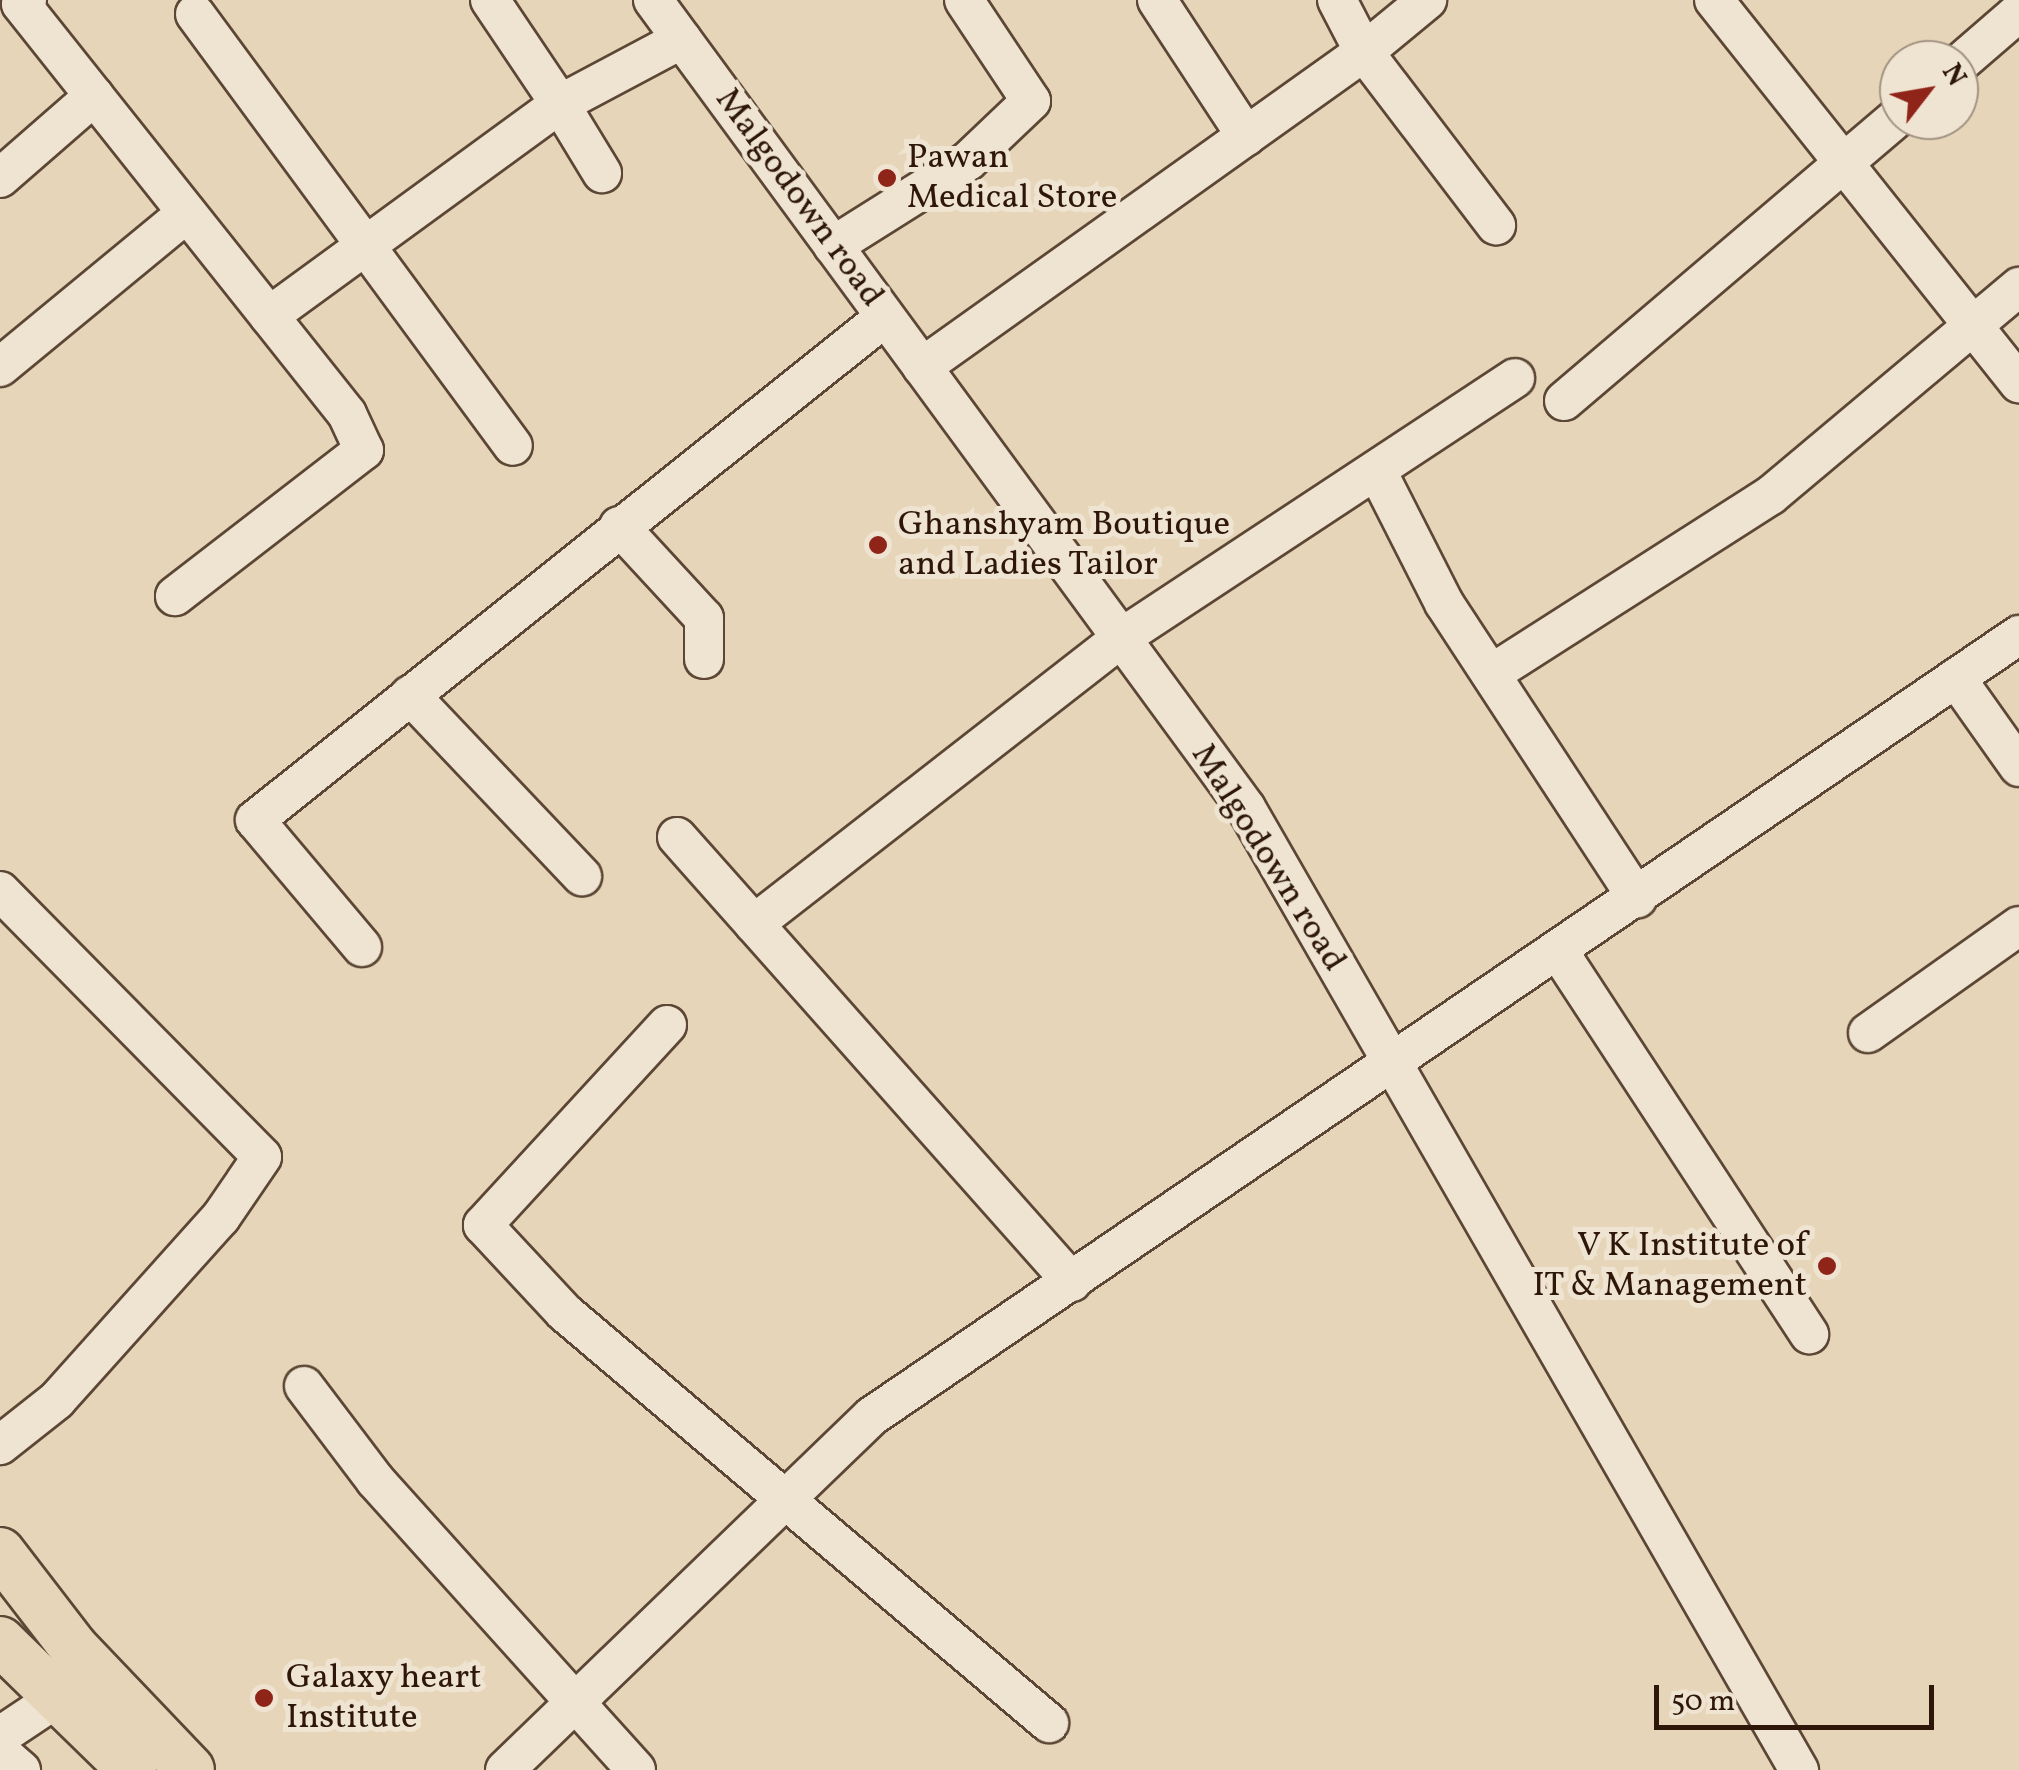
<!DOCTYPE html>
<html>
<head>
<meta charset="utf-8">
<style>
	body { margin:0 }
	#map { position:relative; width:2019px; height:1770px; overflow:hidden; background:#e6d5b8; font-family:Vollkorn,serif }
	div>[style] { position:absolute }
	.roads { filter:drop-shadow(2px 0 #5c4635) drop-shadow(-2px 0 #5c4635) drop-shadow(0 2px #5c4635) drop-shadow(0 -2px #5c4635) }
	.minor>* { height:38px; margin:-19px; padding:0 19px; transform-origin:19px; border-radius:19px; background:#efe4d1 }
	.major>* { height:48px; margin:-24px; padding:0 24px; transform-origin:24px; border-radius:24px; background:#e6d5b8 }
	.dots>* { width:28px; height:28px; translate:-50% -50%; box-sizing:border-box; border:5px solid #efe4d1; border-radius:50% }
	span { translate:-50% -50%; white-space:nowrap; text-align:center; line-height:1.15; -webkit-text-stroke:10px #efe4d1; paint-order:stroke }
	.poi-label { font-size:35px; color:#2e1709 }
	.left { translate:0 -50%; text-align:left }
	.right { translate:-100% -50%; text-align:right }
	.street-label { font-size:35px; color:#2e1709 }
	.north { position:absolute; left:1879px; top:40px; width:100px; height:100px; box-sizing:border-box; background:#efe4d1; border:2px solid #a29281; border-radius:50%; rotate:59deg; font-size:28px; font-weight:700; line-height:40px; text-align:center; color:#2e1709 }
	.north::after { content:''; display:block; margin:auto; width:35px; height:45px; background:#8f2418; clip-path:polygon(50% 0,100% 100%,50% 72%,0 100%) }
	.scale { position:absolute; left:1654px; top:1685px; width:280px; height:45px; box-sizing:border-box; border:5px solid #2e1709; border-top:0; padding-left:12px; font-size:30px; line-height:35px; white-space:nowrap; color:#2e1709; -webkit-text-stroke:8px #efe4d1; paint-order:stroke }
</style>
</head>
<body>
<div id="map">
	<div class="roads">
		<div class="minor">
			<div style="left:27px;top:0;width:7px;rotate:146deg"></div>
			<div style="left:21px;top:4px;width:524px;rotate:51.51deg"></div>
			<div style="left:347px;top:414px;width:40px;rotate:65deg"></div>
			<div style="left:364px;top:450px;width:239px;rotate:142.3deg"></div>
			<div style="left:490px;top:0;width:125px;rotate:56.1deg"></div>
			<div style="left:560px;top:104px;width:138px;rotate:-28deg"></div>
			<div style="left:653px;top:0;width:1002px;rotate:53.72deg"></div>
			<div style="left:1246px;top:808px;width:1110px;rotate:60.11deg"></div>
			<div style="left:1157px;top:0;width:163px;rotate:56.8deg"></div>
			<div style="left:1337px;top:0;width:59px;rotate:62.6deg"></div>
			<div style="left:1364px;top:52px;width:82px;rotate:-39.5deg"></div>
			<div style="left:1714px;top:0;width:490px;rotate:51.5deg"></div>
			<div style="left:195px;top:14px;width:536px;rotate:53.64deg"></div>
			<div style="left:1959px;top:64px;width:79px;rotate:-40.9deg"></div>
			<div style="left:0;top:178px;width:125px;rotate:-41.1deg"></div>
			<div style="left:833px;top:246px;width:160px;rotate:-32.2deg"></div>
			<div style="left:968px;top:161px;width:87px;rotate:-43.6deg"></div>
			<div style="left:1031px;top:101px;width:121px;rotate:-123.6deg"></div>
			<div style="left:269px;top:316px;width:360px;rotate:-36.1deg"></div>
			<div style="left:560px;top:104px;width:81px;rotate:58.7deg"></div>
			<div style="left:0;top:367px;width:242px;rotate:-39.5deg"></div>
			<div style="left:922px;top:367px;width:543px;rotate:-35.48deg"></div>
			<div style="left:1364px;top:52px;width:218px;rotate:52.7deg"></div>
			<div style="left:1564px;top:401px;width:440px;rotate:-40.4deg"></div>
			<div style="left:1377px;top:471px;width:148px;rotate:63.1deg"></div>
			<div style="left:1444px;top:603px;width:353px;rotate:56.8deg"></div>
			<div style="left:619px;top:526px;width:125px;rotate:47.3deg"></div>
			<div style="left:704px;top:618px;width:41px;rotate:90deg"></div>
			<div style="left:1491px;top:674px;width:332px;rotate:-32.6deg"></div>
			<div style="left:1771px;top:495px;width:324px;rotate:-40deg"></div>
			<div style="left:1956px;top:678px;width:109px;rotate:54.7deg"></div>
			<div style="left:410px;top:695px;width:250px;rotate:46.5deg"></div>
			<div style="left:677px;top:837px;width:595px;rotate:48.41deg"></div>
			<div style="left:0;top:891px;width:373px;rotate:45.4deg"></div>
			<div style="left:262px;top:1157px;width:73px;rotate:124.3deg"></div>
			<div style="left:221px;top:1217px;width:246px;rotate:131.9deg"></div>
			<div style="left:57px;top:1400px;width:73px;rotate:141.7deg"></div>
			<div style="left:754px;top:924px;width:465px;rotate:-37.9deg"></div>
			<div style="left:1121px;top:638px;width:472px;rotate:-33.4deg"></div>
			<div style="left:362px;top:947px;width:166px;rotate:-130.1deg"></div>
			<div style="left:255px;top:820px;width:806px;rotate:-38.6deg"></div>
			<div style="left:1559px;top:952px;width:457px;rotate:56.8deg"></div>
			<div style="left:667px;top:1025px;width:272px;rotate:132.6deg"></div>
			<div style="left:483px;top:1225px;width:119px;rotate:47deg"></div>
			<div style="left:564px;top:1312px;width:636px;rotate:40.28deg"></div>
			<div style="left:1868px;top:1033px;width:185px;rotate:-35.3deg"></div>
			<div style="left:304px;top:1386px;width:118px;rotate:52.9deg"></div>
			<div style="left:375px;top:1480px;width:390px;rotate:48deg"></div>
			<div style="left:0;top:1736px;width:69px;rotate:-33.7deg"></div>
			<div style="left:0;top:1752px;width:28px;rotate:41deg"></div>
			<div style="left:505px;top:1770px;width:510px;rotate:-43.97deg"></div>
			<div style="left:872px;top:1416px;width:1388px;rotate:-34.25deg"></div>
		</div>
		<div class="major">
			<div style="left:0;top:1552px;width:121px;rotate:52.4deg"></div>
			<div style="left:74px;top:1648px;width:168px;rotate:46.4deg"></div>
			<div style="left:0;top:1641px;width:185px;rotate:44.3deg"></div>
		</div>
	</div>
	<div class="dots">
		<div style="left:887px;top:178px;background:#8f2418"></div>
		<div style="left:878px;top:545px;background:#8f2418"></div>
		<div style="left:1827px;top:1266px;background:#8f2418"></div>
		<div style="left:264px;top:1698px;background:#8f2418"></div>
	</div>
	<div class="poi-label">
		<span class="left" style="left:907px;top:178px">Pawan<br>Medical Store</span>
		<span class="left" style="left:898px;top:545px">Ghanshyam Boutique<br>and Ladies Tailor</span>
		<span class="right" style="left:1807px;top:1266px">V K Institute of<br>IT &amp; Management</span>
		<span class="left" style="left:286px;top:1698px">Galaxy heart<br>Institute</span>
	</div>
	<div class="street-label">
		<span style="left:799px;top:198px;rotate:54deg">Malgodown road</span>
		<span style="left:1268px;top:858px;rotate:58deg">Malgodown road</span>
	</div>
	<div class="north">N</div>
	<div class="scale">50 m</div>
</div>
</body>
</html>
